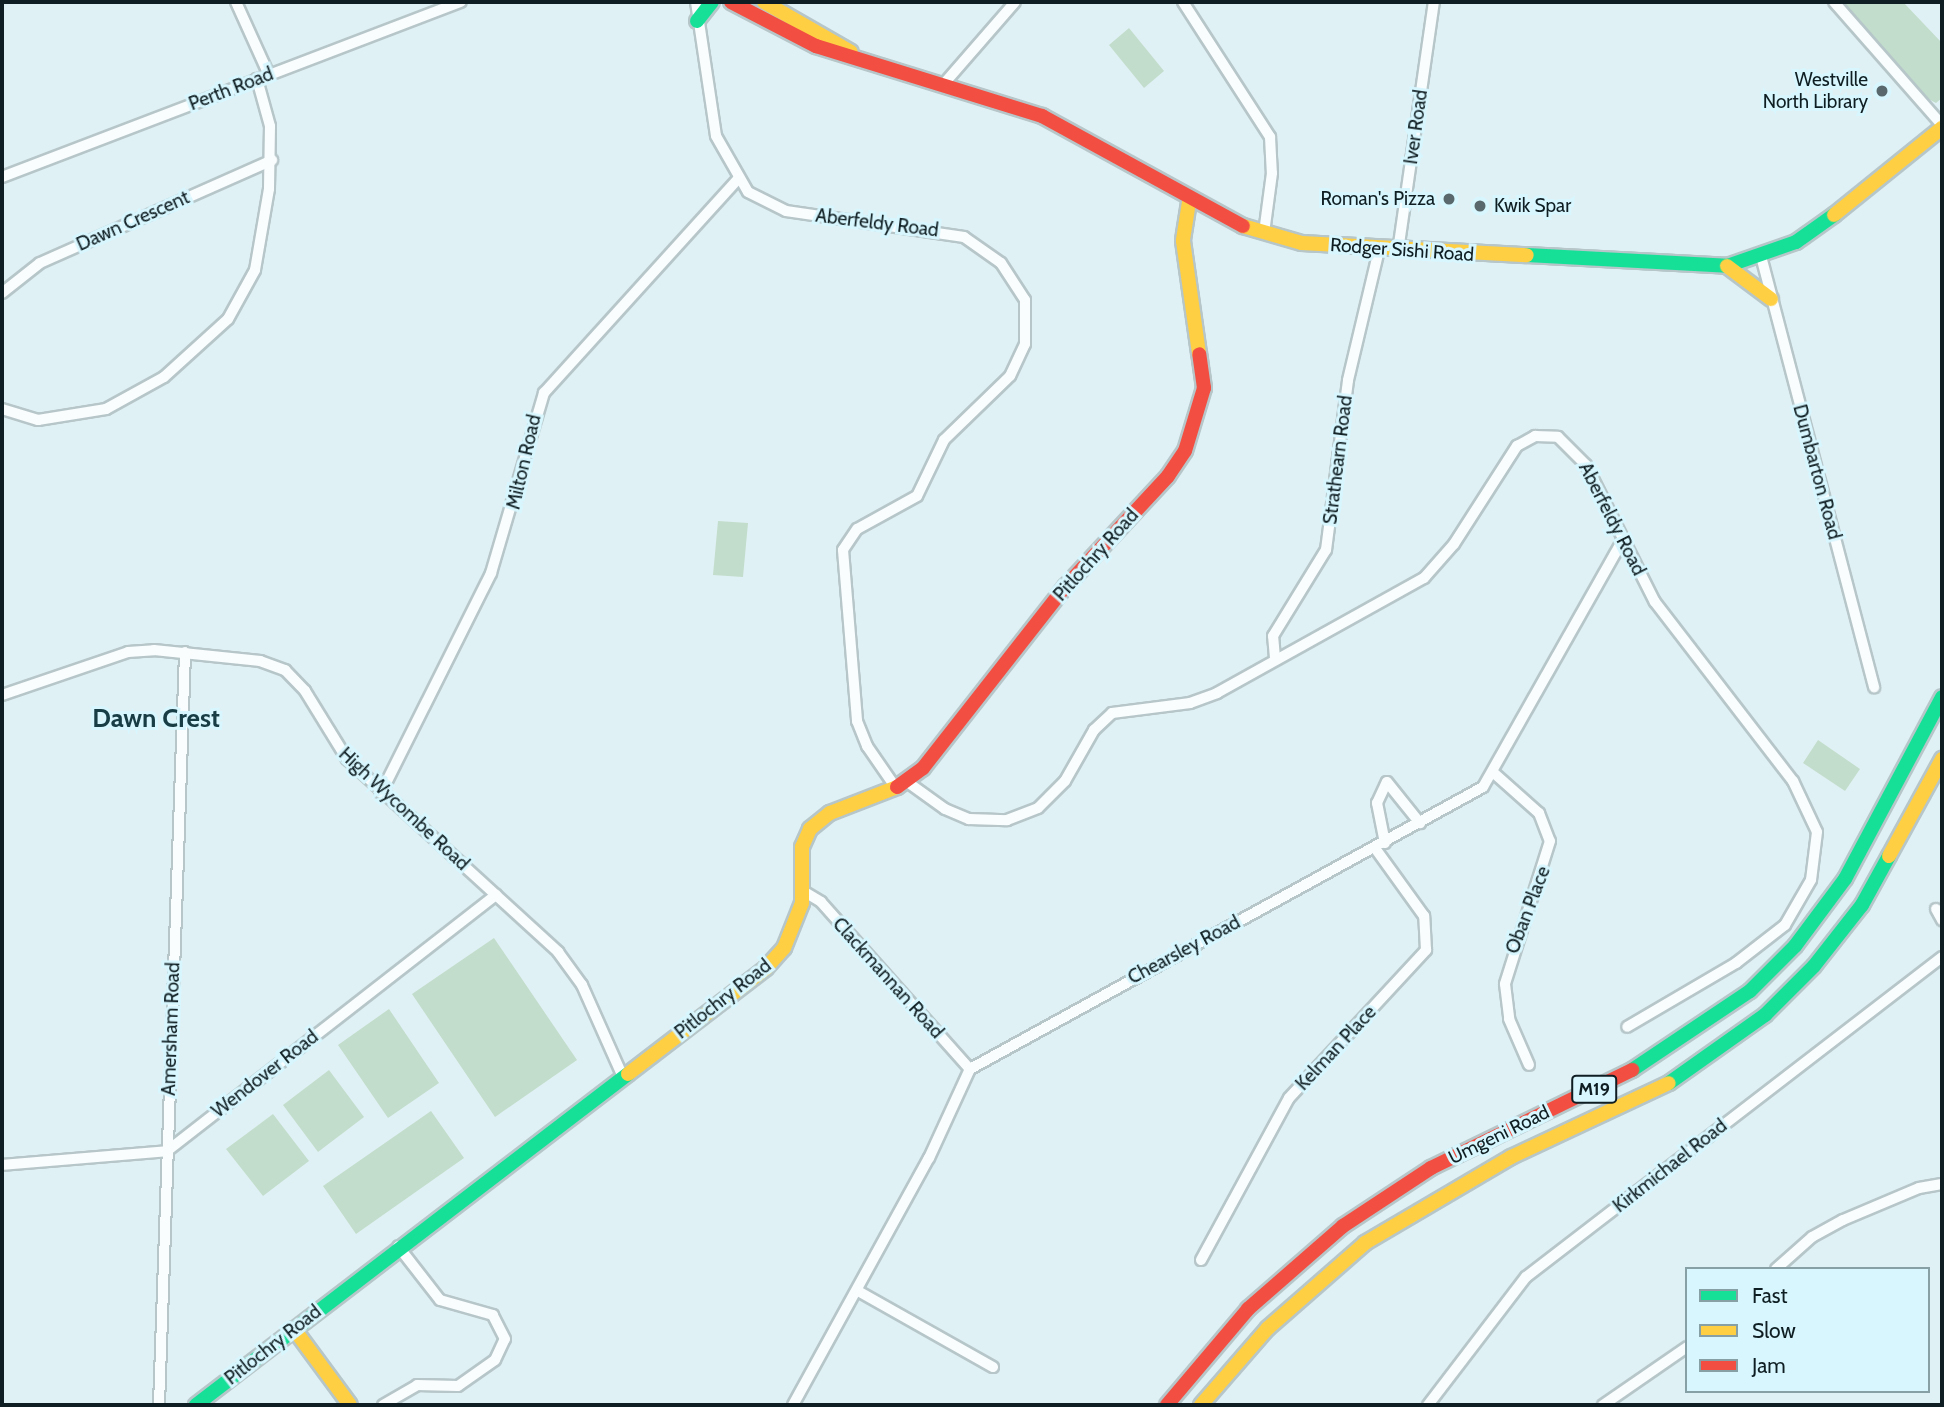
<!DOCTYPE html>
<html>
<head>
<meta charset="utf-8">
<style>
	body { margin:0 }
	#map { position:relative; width:1944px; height:1407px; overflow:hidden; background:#e0f1f5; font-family:Cabin,sans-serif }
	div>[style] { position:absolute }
	.green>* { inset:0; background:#c2ddcb }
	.roads { filter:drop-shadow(2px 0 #b6c6c9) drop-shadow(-2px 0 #b6c6c9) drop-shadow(0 2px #b6c6c9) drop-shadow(0 -2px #b6c6c9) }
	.street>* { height:10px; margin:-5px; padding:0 5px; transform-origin:5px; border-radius:5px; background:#fafdfe }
	.fast>* { height:14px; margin:-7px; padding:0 7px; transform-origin:7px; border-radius:7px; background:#16e098 }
	.slow>* { height:14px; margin:-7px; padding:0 7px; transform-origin:7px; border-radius:7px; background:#ffcf43 }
	.jam>* { height:14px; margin:-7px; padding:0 7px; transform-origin:7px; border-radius:7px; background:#f24e42 }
	.dots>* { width:19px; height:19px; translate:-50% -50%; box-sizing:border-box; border:4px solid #d7f6fe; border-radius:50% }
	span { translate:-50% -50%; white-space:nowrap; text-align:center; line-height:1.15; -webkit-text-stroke:6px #d7f6fe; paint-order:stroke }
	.shield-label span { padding:2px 5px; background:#d7f6fe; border:2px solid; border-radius:5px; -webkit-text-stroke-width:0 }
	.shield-label { font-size:18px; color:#0f1e22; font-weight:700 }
	.poi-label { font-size:19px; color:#0f1e22 }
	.right { translate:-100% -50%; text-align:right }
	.left { translate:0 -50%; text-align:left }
	.street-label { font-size:19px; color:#0f1e22 }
	.district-label { font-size:26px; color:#193d45; font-weight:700 }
	.frame { position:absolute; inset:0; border:4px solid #0f1e22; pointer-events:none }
	.legend { position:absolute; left:1685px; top:1267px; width:245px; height:126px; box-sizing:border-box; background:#d7f6fe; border:2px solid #87a0a6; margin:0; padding:9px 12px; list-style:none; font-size:21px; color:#0f1e22 }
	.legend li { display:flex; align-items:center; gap:14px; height:35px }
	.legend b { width:35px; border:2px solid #87a0a6 }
</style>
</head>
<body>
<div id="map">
	<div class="green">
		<div style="clip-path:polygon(1834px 2px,1903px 2px,1942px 43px,1942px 98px,1936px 103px,1906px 87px)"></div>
		<div style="clip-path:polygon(1129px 28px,1164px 71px,1144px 88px,1109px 45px)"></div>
		<div style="clip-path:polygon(718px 521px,748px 523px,743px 577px,713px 575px)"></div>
		<div style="clip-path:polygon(1818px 740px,1860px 769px,1845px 791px,1803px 763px)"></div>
		<div style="clip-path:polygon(494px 938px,577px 1060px,495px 1117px,412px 994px)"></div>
		<div style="clip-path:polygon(389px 1009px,439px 1083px,388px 1118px,338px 1045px)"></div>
		<div style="clip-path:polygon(329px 1070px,364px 1117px,318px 1152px,283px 1105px)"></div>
		<div style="clip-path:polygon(431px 1111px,464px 1158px,356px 1234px,323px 1186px)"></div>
		<div style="clip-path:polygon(273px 1114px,309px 1161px,263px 1196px,226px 1149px)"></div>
	</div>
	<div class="roads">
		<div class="street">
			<div style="left:236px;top:2px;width:80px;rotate:65.7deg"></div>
			<div style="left:696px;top:2px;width:135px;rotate:81.5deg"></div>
			<div style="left:716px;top:136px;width:64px;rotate:60.3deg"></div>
			<div style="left:748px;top:192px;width:42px;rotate:26.6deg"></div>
			<div style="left:786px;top:211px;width:180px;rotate:8.3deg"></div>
			<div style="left:964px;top:237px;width:45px;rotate:35.1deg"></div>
			<div style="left:1001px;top:263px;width:44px;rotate:57deg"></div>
			<div style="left:1025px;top:300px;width:44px;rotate:90deg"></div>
			<div style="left:1025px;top:344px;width:35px;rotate:115deg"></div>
			<div style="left:1010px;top:376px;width:92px;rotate:135.9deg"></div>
			<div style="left:944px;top:440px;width:62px;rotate:115.7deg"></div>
			<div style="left:917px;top:496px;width:68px;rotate:151.2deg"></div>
			<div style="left:857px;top:529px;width:25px;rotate:124deg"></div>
			<div style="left:843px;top:550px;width:172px;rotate:85.3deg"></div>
			<div style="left:857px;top:721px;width:27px;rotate:68deg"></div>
			<div style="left:867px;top:746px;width:51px;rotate:55.4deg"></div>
			<div style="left:1183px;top:2px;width:161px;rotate:57.2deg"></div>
			<div style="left:1270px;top:137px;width:36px;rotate:87deg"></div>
			<div style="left:1272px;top:173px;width:61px;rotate:97.6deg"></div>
			<div style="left:1834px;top:2px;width:164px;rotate:48.7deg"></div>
			<div style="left:942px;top:86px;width:111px;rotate:-49deg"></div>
			<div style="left:2px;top:177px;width:491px;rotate:-20.9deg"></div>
			<div style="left:1398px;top:251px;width:252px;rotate:-81.8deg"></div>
			<div style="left:1761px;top:256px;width:446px;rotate:75.3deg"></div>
			<div style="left:2px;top:293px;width:48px;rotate:-38.3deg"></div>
			<div style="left:40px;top:263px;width:254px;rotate:-23.9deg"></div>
			<div style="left:2px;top:409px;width:38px;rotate:17deg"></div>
			<div style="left:38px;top:420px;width:69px;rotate:-9.2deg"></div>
			<div style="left:106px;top:409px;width:66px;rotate:-28.9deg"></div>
			<div style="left:164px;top:377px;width:86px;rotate:-42.2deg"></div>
			<div style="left:228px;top:319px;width:56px;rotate:-61.1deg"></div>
			<div style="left:255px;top:270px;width:82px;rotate:-80.2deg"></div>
			<div style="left:269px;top:189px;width:63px;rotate:-89.1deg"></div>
			<div style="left:270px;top:126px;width:49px;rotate:-105.5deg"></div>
			<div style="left:1275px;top:658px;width:22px;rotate:-95deg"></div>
			<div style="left:1273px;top:636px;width:101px;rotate:-58.4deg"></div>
			<div style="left:1326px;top:550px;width:171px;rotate:-82.6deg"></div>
			<div style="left:1348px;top:380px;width:134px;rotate:-76.6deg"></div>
			<div style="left:2px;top:695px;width:133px;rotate:-18.8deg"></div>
			<div style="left:128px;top:652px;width:26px;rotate:-4deg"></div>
			<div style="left:154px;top:650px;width:107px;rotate:5.9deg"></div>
			<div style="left:260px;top:661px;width:27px;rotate:20deg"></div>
			<div style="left:285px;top:670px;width:29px;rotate:46deg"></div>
			<div style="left:305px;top:691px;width:80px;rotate:58.3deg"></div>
			<div style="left:347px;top:759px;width:286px;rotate:42.4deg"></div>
			<div style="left:558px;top:952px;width:41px;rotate:54deg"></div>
			<div style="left:582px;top:985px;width:101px;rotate:66deg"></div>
			<div style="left:1495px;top:774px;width:59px;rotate:41.6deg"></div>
			<div style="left:1539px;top:813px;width:30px;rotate:69deg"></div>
			<div style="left:1550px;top:841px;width:150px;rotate:107.5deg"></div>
			<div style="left:1505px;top:984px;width:35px;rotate:83deg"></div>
			<div style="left:1509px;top:1019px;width:50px;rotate:66.5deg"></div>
			<div style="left:906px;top:781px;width:48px;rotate:35.7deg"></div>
			<div style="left:945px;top:809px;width:26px;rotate:23deg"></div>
			<div style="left:969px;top:819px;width:38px;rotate:2deg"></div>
			<div style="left:1007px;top:820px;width:33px;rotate:-21deg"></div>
			<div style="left:1038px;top:808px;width:38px;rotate:-45deg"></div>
			<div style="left:1065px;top:781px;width:59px;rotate:-60.4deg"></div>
			<div style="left:1094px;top:730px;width:25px;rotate:-43deg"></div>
			<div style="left:1112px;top:713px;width:79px;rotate:-7.3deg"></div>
			<div style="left:1190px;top:703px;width:29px;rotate:-20deg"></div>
			<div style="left:1217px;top:693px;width:237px;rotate:-29.1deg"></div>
			<div style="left:1424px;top:578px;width:45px;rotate:-48.6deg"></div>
			<div style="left:1454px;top:544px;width:117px;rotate:-57.3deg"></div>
			<div style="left:1517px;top:446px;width:21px;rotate:-29deg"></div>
			<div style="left:1535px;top:436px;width:23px;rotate:2deg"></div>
			<div style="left:1558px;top:437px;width:40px;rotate:45deg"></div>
			<div style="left:1586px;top:465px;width:153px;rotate:63.3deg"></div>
			<div style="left:1655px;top:602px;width:226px;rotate:52.4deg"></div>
			<div style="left:1793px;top:781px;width:56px;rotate:64.8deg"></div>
			<div style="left:1817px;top:832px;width:48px;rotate:97.1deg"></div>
			<div style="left:1811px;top:880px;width:52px;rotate:120deg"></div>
			<div style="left:1785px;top:925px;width:62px;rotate:142.2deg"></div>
			<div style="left:1736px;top:963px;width:126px;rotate:149.6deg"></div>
			<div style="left:381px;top:793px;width:246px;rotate:-63.4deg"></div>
			<div style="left:491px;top:573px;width:188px;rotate:-73.6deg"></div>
			<div style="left:544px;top:393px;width:289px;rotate:-47.8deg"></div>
			<div style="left:1385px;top:843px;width:41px;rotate:-101.3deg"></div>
			<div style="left:1377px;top:803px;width:23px;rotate:-65deg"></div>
			<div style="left:1387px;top:782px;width:53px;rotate:51.2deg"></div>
			<div style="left:803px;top:891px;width:21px;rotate:31deg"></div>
			<div style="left:821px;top:902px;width:224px;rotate:48.3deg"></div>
			<div style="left:1936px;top:909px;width:13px;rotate:61deg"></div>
			<div style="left:2px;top:1165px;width:166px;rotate:-4.8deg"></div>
			<div style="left:167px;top:1151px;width:417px;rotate:-37.9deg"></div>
			<div style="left:1201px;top:1260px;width:184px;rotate:-61.5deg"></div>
			<div style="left:1289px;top:1098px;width:202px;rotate:-47.2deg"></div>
			<div style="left:1426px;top:950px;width:34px;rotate:-93deg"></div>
			<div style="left:1424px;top:916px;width:84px;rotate:-125.8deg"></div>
			<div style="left:1776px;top:1269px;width:48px;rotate:-41.6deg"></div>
			<div style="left:1812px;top:1237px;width:35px;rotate:-29deg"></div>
			<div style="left:1843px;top:1220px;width:82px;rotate:-22.8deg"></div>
			<div style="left:1919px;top:1188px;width:23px;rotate:-10deg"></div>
			<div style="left:858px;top:1291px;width:155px;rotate:29.4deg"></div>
			<div style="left:159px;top:1405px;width:753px;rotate:-88.02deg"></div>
			<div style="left:383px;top:1405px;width:39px;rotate:-30deg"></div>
			<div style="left:417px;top:1385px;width:41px;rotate:1.4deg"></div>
			<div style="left:458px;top:1386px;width:45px;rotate:-35.1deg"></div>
			<div style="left:495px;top:1360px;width:23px;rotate:-65deg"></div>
			<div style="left:505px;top:1339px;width:27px;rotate:-117deg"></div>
			<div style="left:493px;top:1315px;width:55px;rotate:-164.2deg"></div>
			<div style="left:440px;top:1300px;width:68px;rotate:-127.9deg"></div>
			<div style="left:793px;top:1405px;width:282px;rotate:-61.2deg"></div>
			<div style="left:929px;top:1158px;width:98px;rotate:-65.3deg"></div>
			<div style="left:970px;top:1069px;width:585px;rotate:-28.8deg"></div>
			<div style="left:1483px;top:787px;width:284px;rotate:-60.5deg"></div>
			<div style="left:1428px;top:1405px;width:161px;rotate:-52.6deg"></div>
			<div style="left:1526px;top:1277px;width:525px;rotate:-37.57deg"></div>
			<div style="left:1603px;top:1405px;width:102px;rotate:-34.6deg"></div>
		</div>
		<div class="fast">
			<div style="left:697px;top:21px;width:24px;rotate:-52deg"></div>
			<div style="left:1527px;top:255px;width:200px;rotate:3.1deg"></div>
			<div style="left:1727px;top:266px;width:73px;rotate:-19.2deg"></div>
			<div style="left:1796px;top:242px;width:47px;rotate:-35.4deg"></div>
			<div style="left:1632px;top:1070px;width:142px;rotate:-33.8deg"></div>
			<div style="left:1750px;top:991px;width:64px;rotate:-45deg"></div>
			<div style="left:1795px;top:946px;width:84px;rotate:-53.3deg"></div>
			<div style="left:1845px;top:879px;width:206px;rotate:-61.9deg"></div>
			<div style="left:1669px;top:1083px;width:118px;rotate:-35.3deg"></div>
			<div style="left:1765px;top:1015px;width:69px;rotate:-45deg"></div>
			<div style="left:1814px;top:966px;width:78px;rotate:-51.8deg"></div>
			<div style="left:1862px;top:905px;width:56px;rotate:-61.1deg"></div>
			<div style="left:196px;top:1405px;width:544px;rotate:-37.46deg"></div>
		</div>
		<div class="slow">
			<div style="left:764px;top:2px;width:100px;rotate:29.9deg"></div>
			<div style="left:1189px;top:202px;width:39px;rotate:99deg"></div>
			<div style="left:1183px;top:241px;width:114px;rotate:81.9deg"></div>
			<div style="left:1834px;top:215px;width:139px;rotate:-38.9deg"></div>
			<div style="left:1243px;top:226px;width:61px;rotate:16.1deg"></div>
			<div style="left:1302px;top:243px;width:225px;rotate:3.1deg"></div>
			<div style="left:1727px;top:266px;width:55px;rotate:36.9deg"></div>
			<div style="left:1889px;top:856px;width:111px;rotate:-61.3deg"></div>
			<div style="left:628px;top:1074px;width:174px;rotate:-37.5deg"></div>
			<div style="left:766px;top:968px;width:27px;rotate:-48deg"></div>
			<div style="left:784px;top:948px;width:48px;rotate:-68.2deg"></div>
			<div style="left:802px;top:903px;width:56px;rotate:-90deg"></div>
			<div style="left:802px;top:847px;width:20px;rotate:-66deg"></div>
			<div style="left:810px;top:829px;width:26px;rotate:-39deg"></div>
			<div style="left:830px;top:813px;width:72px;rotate:-21.2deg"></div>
			<div style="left:294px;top:1329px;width:94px;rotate:53.6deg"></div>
			<div style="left:1201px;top:1405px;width:102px;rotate:-49deg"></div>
			<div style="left:1268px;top:1328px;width:129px;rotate:-41.2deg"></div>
			<div style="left:1365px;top:1243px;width:169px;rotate:-30.5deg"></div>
			<div style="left:1511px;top:1157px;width:174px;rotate:-25.1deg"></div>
		</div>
		<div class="jam">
			<div style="left:731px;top:2px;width:96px;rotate:27.4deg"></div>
			<div style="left:816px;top:46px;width:237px;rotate:17.2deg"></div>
			<div style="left:1042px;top:116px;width:229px;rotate:28.7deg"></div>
			<div style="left:897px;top:787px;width:32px;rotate:-36deg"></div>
			<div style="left:923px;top:768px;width:230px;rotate:-51.9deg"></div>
			<div style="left:1065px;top:587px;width:151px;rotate:-47.1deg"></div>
			<div style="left:1168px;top:476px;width:30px;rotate:-56deg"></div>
			<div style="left:1185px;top:451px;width:66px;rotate:-73.2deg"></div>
			<div style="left:1204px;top:388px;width:34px;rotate:-98deg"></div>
			<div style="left:1167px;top:1405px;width:126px;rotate:-49.8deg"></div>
			<div style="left:1248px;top:1309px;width:126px;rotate:-41.1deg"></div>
			<div style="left:1343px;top:1226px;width:105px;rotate:-33.4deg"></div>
			<div style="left:1431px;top:1168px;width:224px;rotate:-26deg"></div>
		</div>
	</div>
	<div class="dots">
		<div style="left:1882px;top:91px;background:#58686c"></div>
		<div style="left:1449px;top:199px;background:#58686c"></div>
		<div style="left:1480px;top:206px;background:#58686c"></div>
	</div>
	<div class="shield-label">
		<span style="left:1594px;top:1089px">M19</span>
	</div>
	<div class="poi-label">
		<span class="right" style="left:1868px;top:91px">Westville<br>North Library</span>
		<span class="right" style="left:1435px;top:199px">Roman's Pizza</span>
		<span class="left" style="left:1494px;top:206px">Kwik Spar</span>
	</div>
	<div class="street-label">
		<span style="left:231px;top:89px;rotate:-21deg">Perth Road</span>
		<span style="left:1416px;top:127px;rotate:-82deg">Iver Road</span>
		<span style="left:133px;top:221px;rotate:-24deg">Dawn Crescent</span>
		<span style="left:877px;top:223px;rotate:7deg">Aberfeldy Road</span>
		<span style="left:1402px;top:250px;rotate:4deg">Rodger Sishi Road</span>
		<span style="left:1338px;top:460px;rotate:-83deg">Strathearn Road</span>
		<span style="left:524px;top:462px;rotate:-77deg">Milton Road</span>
		<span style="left:1817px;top:472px;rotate:75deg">Dumbarton Road</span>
		<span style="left:1612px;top:519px;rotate:63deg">Aberfeldy Road</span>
		<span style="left:1096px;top:555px;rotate:-48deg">Pitlochry Road</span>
		<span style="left:404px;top:809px;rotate:43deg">High Wycombe Road</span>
		<span style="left:1528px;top:910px;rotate:-69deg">Oban Place</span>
		<span style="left:1184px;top:950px;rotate:-28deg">Chearsley Road</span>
		<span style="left:888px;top:978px;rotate:48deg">Clackmannan Road</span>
		<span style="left:723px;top:999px;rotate:-38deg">Pitlochry Road</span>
		<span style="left:171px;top:1029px;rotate:-88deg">Amersham Road</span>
		<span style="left:1336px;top:1048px;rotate:-47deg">Kelman Place</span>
		<span style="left:265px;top:1074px;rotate:-38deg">Wendover Road</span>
		<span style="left:1499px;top:1135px;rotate:-26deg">Umgeni Road</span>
		<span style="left:1670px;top:1166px;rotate:-38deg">Kirkmichael Road</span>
		<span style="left:273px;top:1345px;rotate:-38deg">Pitlochry Road</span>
	</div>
	<div class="district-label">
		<span style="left:156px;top:719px">Dawn Crest</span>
	</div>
	<div class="frame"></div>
	<ul class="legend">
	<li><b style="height:9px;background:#16e098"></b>Fast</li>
	<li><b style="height:9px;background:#ffcf43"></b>Slow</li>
	<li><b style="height:9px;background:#f24e42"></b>Jam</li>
	</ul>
</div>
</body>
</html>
